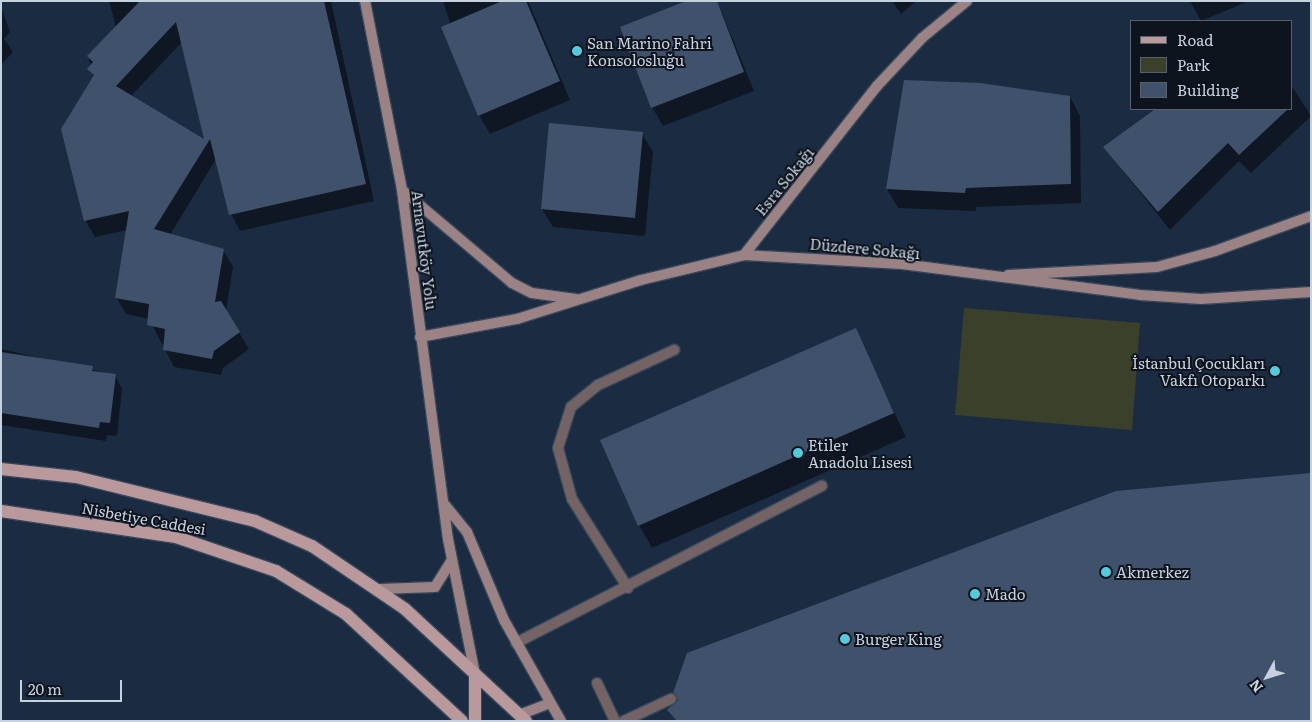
<!DOCTYPE html>
<html>
<head>
<meta charset="utf-8">
<style>
	body { margin:0 }
	#map { position:relative; width:1312px; height:722px; overflow:hidden; background:#1b2c42; font-family:Literata,serif }
	div>[style] { position:absolute }
	.green>* { inset:0; background:#3a4029 }
	.shadow>* { inset:0; background:#0007 }
	.building>* { inset:0; background:#40526b }
	.roads { filter:drop-shadow(1px 0 #37475b) drop-shadow(-1px 0 #37475b) drop-shadow(0 1px #37475b) drop-shadow(0 -1px #37475b) }
	.service>* { height:10px; margin:-5px; padding:0 5px; transform-origin:5px; border-radius:5px; background:#736364 }
	.secondary>* { height:10px; margin:-5px; padding:0 5px; transform-origin:5px; border-radius:5px; background:#9b8284 }
	.primary>* { height:12px; margin:-6px; padding:0 6px; transform-origin:6px; border-radius:6px; background:#ba999c }
	.dots>* { width:14px; height:14px; translate:-50% -50%; box-sizing:border-box; border:2px solid #0d141e; border-radius:50% }
	span { translate:-50% -50%; white-space:nowrap; text-align:center; line-height:1.15; -webkit-text-stroke:4px #0d141e; paint-order:stroke }
	.poi-label { font-size:15px; color:#c7d2e1 }
	.left { translate:0 -50%; text-align:left }
	.right { translate:-100% -50%; text-align:right }
	.street-label { font-size:15px; color:#c7d2e1 }
	.frame { position:absolute; inset:0; border:2px solid #c7d2e1; pointer-events:none }
	.legend { position:absolute; left:1130px; top:20px; width:162px; height:90px; box-sizing:border-box; background:#0d141e; border:1px solid #57606c; margin:0; padding:6px 9px; list-style:none; font-size:15px; color:#c7d2e1 }
	.legend li { display:flex; align-items:center; gap:10px; height:25px }
	.legend b { width:25px; border:1px solid #57606c }
	.north { position:absolute; left:1242px; top:652px; width:50px; height:50px; -webkit-text-stroke:4px #0d141e; paint-order:stroke; rotate:231deg; font-size:14px; font-weight:700; line-height:20px; text-align:center; color:#c7d2e1 }
	.north::after { content:''; display:block; margin:auto; width:18px; height:22px; background:#c7d2e1; clip-path:polygon(50% 0,100% 100%,50% 72%,0 100%) }
	.scale { position:absolute; left:20px; top:680px; width:102px; height:22px; box-sizing:border-box; border:2px solid #c7d2e1; border-top:0; padding-left:6px; font-size:15px; line-height:18px; white-space:nowrap; color:#c7d2e1; -webkit-text-stroke:4px #0d141e; paint-order:stroke }
</style>
</head>
<body>
<div id="map">
	<div class="green">
		<div style="clip-path:polygon(964px 308px,1140px 323px,1132px 430px,955px 415px)"></div>
	</div>
	<div class="shadow">
		<div style="clip-path:polygon(evenodd,109px 1px,331px 1px,374px 201px,240px 231px,231px 214px,216px 159px,170px 235px,223px 250px,233px 267px,226px 311px,249px 349px,223px 368px,221px 375px,174px 367px,149px 319px,126px 314px,116px 297px,127px 230px,95px 237px,85px 220px,94px 78px,88px 56px,116px 27px,109px 1px,182px 42px,206px 142px,131px 96px,182px 42px)"></div>
		<div style="clip-path:polygon(443px 1px,528px 1px,570px 100px,490px 134px,479px 115px)"></div>
		<div style="clip-path:polygon(690px 1px,717px 1px,754px 91px,663px 126px,652px 107px)"></div>
		<div style="clip-path:polygon(892px 1px,916px 1px,901px 14px)"></div>
		<div style="clip-path:polygon(1190px 1px,1249px 1px,1201px 21px)"></div>
		<div style="clip-path:polygon(1px 7px,10px 32px,4px 39px,13px 52px,1px 65px)"></div>
		<div style="clip-path:polygon(1291px 85px,1311px 116px,1251px 173px,1239px 161px,1170px 230px,1104px 147px,1154px 109px,1291px 109px)"></div>
		<div style="clip-path:polygon(1070px 97px,1080px 116px,1081px 203px,976px 207px,976px 211px,898px 208px,887px 189px)"></div>
		<div style="clip-path:polygon(642px 134px,653px 152px,645px 236px,553px 227px,542px 209px)"></div>
		<div style="clip-path:polygon(855px 330px,906px 437px,652px 548px,639px 525px)"></div>
		<div style="clip-path:polygon(1px 349px,115px 375px,122px 389px,117px 436px,107px 435px,106px 441px,1px 425px)"></div>
	</div>
	<div class="building">
		<div style="clip-path:polygon(evenodd,140px 1px,324px 1px,366px 184px,229px 215px,210px 139px,154px 229px,224px 249px,215px 302px,221px 301px,240px 332px,214px 351px,212px 359px,163px 350px,165px 329px,147px 325px,149px 304px,115px 298px,129px 211px,84px 221px,61px 129px,94px 75px,87px 69px,93px 62px,87px 56px,140px 1px,176px 22px,204px 139px,116px 86px,176px 22px)"></div>
		<div style="clip-path:polygon(502px 1px,526px 1px,560px 81px,478px 116px,441px 27px)"></div>
		<div style="clip-path:polygon(686px 1px,717px 1px,744px 72px,651px 108px,620px 27px)"></div>
		<div style="clip-path:polygon(904px 80px,980px 83px,1070px 96px,1071px 184px,966px 188px,965px 193px,886px 189px)"></div>
		<div style="clip-path:polygon(1155px 109px,1288px 109px,1239px 155px,1228px 143px,1158px 212px,1103px 147px)"></div>
		<div style="clip-path:polygon(549px 123px,643px 132px,635px 218px,541px 209px)"></div>
		<div style="clip-path:polygon(856px 328px,894px 413px,638px 526px,600px 440px)"></div>
		<div style="clip-path:polygon(1px 352px,93px 366px,92px 371px,116px 374px,110px 423px,100px 422px,99px 428px,1px 413px)"></div>
		<div style="clip-path:polygon(1311px 473px,1311px 721px,677px 721px,667px 710px,678px 700px,673px 693px,687px 653px,1116px 491px)"></div>
	</div>
	<div class="roads">
		<div class="service">
			<div style="left:628px;top:588px;width:105px;rotate:-122.2deg"></div>
			<div style="left:572px;top:499px;width:53px;rotate:-105.4deg"></div>
			<div style="left:558px;top:448px;width:43px;rotate:-72.4deg"></div>
			<div style="left:571px;top:407px;width:35px;rotate:-39deg"></div>
			<div style="left:598px;top:385px;width:84px;rotate:-24.7deg"></div>
			<div style="left:516px;top:643px;width:344px;rotate:-27.2deg"></div>
			<div style="left:597px;top:683px;width:42px;rotate:64.7deg"></div>
			<div style="left:624px;top:721px;width:52px;rotate:-25.1deg"></div>
		</div>
		<div class="secondary">
			<div style="left:365px;top:1px;width:193px;rotate:78.9deg"></div>
			<div style="left:402px;top:190px;width:352px;rotate:82.5deg"></div>
			<div style="left:448px;top:539px;width:138px;rotate:78.7deg"></div>
			<div style="left:402px;top:190px;width:144px;rotate:40.2deg"></div>
			<div style="left:512px;top:283px;width:22px;rotate:27deg"></div>
			<div style="left:532px;top:293px;width:44px;rotate:7.8deg"></div>
			<div style="left:744px;top:255px;width:215px;rotate:-51.8deg"></div>
			<div style="left:877px;top:86px;width:66px;rotate:-46.8deg"></div>
			<div style="left:922px;top:38px;width:58px;rotate:-39.4deg"></div>
			<div style="left:1008px;top:275px;width:149px;rotate:-3.1deg"></div>
			<div style="left:1157px;top:267px;width:60px;rotate:-15.4deg"></div>
			<div style="left:1215px;top:251px;width:102px;rotate:-20deg"></div>
			<div style="left:420px;top:337px;width:99px;rotate:-10.5deg"></div>
			<div style="left:517px;top:319px;width:130px;rotate:-17.5deg"></div>
			<div style="left:641px;top:280px;width:106px;rotate:-13.6deg"></div>
			<div style="left:744px;top:255px;width:158px;rotate:3.3deg"></div>
			<div style="left:902px;top:264px;width:240px;rotate:7.4deg"></div>
			<div style="left:1140px;top:295px;width:61px;rotate:3.8deg"></div>
			<div style="left:1201px;top:299px;width:110px;rotate:-3.6deg"></div>
			<div style="left:445px;top:505px;width:35px;rotate:51deg"></div>
			<div style="left:467px;top:532px;width:95px;rotate:67.2deg"></div>
			<div style="left:504px;top:620px;width:116px;rotate:60.6deg"></div>
			<div style="left:380px;top:589px;width:55px;rotate:-2.1deg"></div>
			<div style="left:435px;top:587px;width:32px;rotate:-58deg"></div>
			<div style="left:519px;top:715px;width:33px;rotate:-21deg"></div>
		</div>
		<div class="primary">
			<div style="left:1px;top:469px;width:75px;rotate:6.1deg"></div>
			<div style="left:76px;top:477px;width:184px;rotate:13.8deg"></div>
			<div style="left:255px;top:521px;width:62px;rotate:23.7deg"></div>
			<div style="left:312px;top:546px;width:112px;rotate:34.1deg"></div>
			<div style="left:405px;top:609px;width:165px;rotate:42.8deg"></div>
			<div style="left:1px;top:511px;width:177px;rotate:8.5deg"></div>
			<div style="left:176px;top:537px;width:106px;rotate:18.8deg"></div>
			<div style="left:276px;top:571px;width:82px;rotate:31.6deg"></div>
			<div style="left:346px;top:614px;width:158px;rotate:42.7deg"></div>
			<div style="left:475px;top:721px;width:47px;rotate:-90deg"></div>
		</div>
	</div>
	<div class="dots">
		<div style="left:577px;top:51px;background:#54cadd"></div>
		<div style="left:1275px;top:371px;background:#54cadd"></div>
		<div style="left:798px;top:453px;background:#54cadd"></div>
		<div style="left:1106px;top:572px;background:#54cadd"></div>
		<div style="left:975px;top:594px;background:#54cadd"></div>
		<div style="left:845px;top:639px;background:#54cadd"></div>
	</div>
	<div class="poi-label">
		<span class="left" style="left:587px;top:51px">San Marino Fahri<br>Konsolosluğu</span>
		<span class="right" style="left:1265px;top:371px">İstanbul Çocukları<br>Vakfı Otoparkı</span>
		<span class="left" style="left:808px;top:453px">Etiler<br>Anadolu Lisesi</span>
		<span class="left" style="left:1116px;top:572px">Akmerkez</span>
		<span class="left" style="left:985px;top:594px">Mado</span>
		<span class="left" style="left:855px;top:639px">Burger King</span>
	</div>
	<div class="street-label">
		<span style="left:784px;top:181px;rotate:-51deg">Esra Sokağı</span>
		<span style="left:865px;top:248px;rotate:5deg">Düzdere Sokağı</span>
		<span style="left:425px;top:250px;rotate:83deg">Arnavutköy Yolu</span>
		<span style="left:144px;top:518px;rotate:10deg">Nisbetiye Caddesi</span>
	</div>
	<div class="frame"></div>
	<ul class="legend">
	<li><b style="height:6px;background:#ba999c"></b>Road</li>
	<li><b style="height:14px;background:#3a4029"></b>Park</li>
	<li><b style="height:14px;background:#40526b"></b>Building</li>
	</ul>
	<div class="north">N</div>
	<div class="scale">20 m</div>
</div>
</body>
</html>
